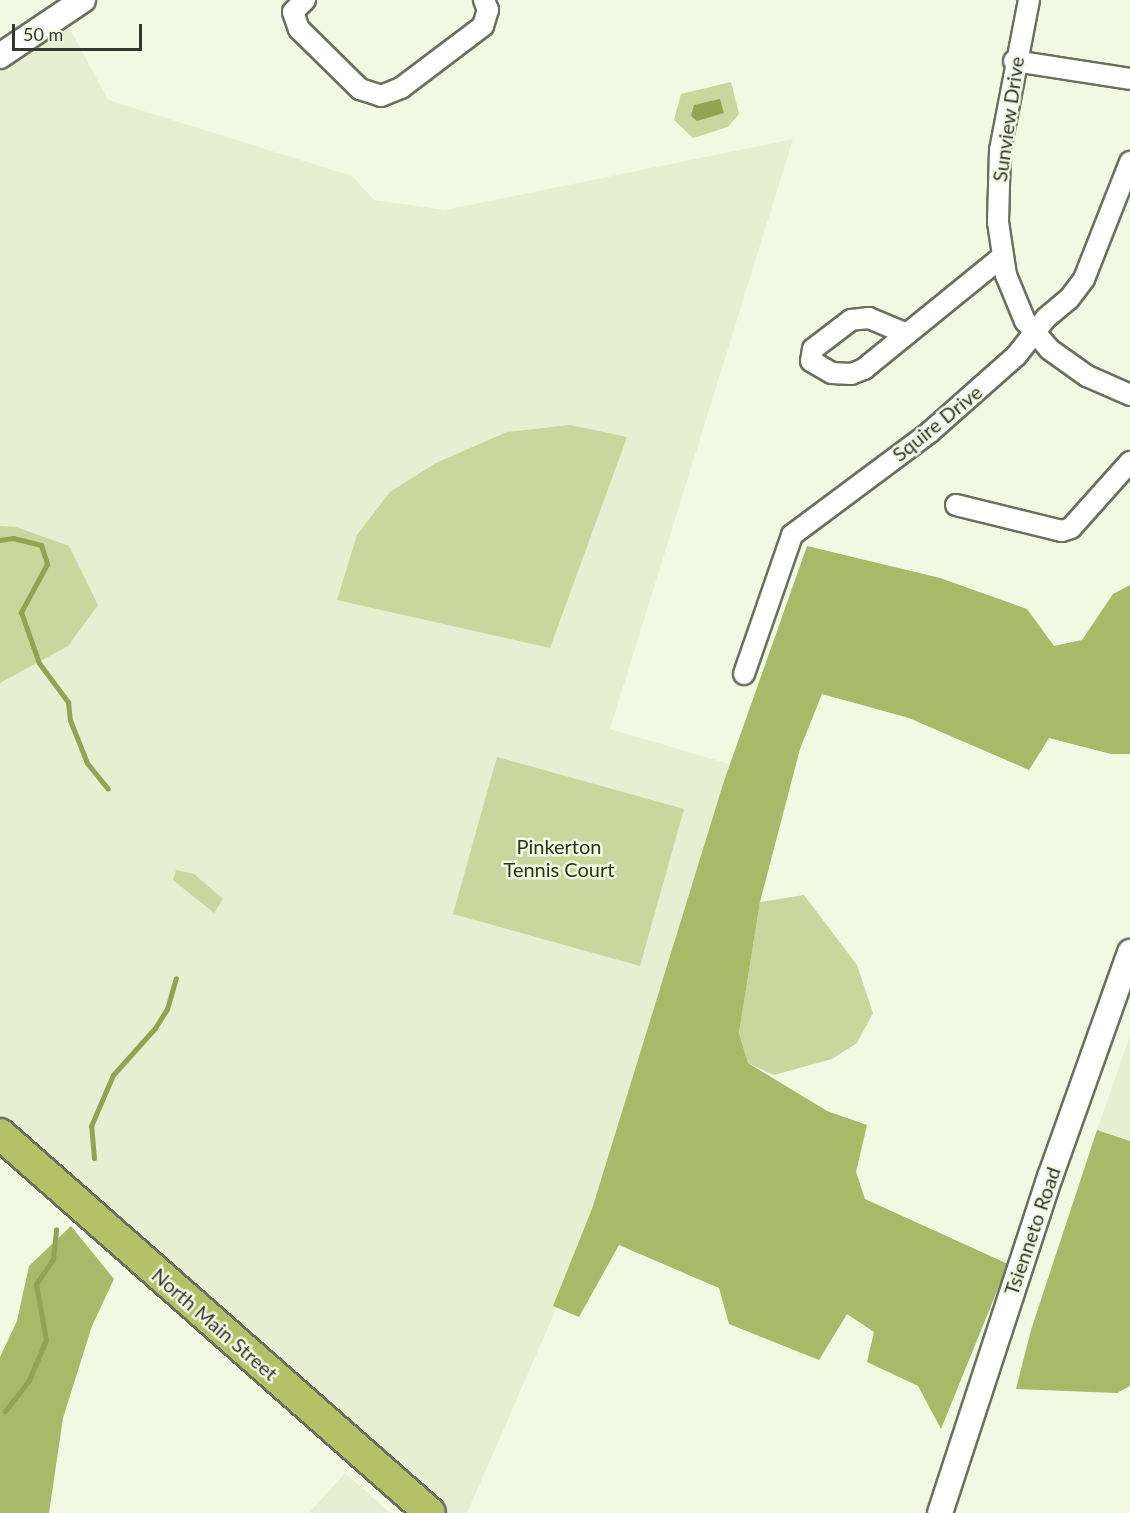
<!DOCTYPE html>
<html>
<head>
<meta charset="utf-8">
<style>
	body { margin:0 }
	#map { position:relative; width:1130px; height:1513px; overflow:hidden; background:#f3f8e3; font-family:Lato,sans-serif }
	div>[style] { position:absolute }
	.built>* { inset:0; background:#e7eed1 }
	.green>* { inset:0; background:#c9d69d }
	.forest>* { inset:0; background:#a8b968 }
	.water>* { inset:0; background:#93a352 }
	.stream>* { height:5px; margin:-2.5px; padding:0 2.5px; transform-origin:2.5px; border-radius:2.5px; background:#93a352 }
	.roads { filter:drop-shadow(2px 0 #6b705e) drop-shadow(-2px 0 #6b705e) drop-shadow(0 2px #6b705e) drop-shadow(0 -2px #6b705e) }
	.minor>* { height:20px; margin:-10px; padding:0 10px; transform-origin:10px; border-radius:10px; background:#fff }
	.tertiary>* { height:24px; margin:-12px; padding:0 12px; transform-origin:12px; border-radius:12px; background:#fff }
	.primary>* { height:30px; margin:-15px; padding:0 15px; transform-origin:15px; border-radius:15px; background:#b5c166 }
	span { translate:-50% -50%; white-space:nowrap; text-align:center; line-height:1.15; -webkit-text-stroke:5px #f3f8e3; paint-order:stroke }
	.street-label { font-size:20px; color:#35372f }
	.park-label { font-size:20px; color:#2d3411 }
	.scale { position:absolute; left:12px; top:24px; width:130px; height:27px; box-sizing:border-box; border:3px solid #35372f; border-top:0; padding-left:8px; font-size:18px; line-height:21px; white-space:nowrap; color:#35372f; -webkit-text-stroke:4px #f3f8e3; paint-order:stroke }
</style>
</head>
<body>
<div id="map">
	<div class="built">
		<div style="clip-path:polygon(62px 14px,108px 100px,352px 176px,374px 200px,445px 210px,793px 139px,610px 729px,787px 781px,467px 1513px,430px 1513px,0 1134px,0 56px)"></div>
		<div style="clip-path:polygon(1130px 1036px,1130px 1140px,1097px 1130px)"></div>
		<div style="clip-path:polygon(345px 1473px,390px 1513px,309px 1513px)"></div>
	</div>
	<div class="green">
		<div style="clip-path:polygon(731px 82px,739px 114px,728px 127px,693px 138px,674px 120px,681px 94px)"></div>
		<div style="clip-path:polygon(570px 425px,627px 437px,550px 648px,337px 600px,357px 535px,390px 492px,436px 463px,507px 432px)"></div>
		<div style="clip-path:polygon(0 526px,16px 527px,69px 546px,98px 605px,68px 646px,0 683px)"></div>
		<div style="clip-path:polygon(497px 757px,684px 809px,640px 966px,453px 914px)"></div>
		<div style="clip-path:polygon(176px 870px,194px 874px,223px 899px,214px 913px,173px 880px)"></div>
		<div style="clip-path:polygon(804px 895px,857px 965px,873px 1013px,857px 1043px,832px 1059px,774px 1075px,748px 1063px,739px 1033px,760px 902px)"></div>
	</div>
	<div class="forest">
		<div style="clip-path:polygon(807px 546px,940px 578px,1027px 609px,1054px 646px,1082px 640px,1113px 594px,1130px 585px,1130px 754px,1111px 754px,1049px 738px,1029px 770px,909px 718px,822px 694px,800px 749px,760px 902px,739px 1033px,748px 1063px,827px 1111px,867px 1125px,856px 1172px,865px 1199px,1008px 1264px,941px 1429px,918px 1386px,867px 1362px,874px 1332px,847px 1314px,819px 1360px,729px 1324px,719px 1288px,619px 1245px,579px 1317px,553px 1306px,592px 1209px,724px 781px)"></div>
		<div style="clip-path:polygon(1097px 1130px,1130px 1141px,1130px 1386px,1117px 1393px,1016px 1389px,1031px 1330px)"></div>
		<div style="clip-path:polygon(71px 1226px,114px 1279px,92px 1326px,63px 1418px,49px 1513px,0 1513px,0 1357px,17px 1321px,29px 1266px)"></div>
	</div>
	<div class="water">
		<div style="clip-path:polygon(720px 99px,724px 113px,697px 121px,691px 116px,694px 105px)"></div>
	</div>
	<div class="stream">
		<div style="left:0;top:540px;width:13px;rotate:-9deg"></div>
		<div style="left:13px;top:538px;width:29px;rotate:14deg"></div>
		<div style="left:41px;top:545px;width:20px;rotate:72deg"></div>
		<div style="left:47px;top:564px;width:55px;rotate:118.4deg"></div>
		<div style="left:21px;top:612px;width:54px;rotate:70.6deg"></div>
		<div style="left:39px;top:663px;width:49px;rotate:53.4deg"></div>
		<div style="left:68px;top:702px;width:18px;rotate:84deg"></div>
		<div style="left:70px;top:720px;width:46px;rotate:68.4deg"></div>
		<div style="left:87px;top:763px;width:33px;rotate:51deg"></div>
		<div style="left:94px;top:1158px;width:32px;rotate:-95deg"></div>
		<div style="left:91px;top:1126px;width:56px;rotate:-66.7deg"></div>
		<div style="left:113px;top:1075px;width:63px;rotate:-48.2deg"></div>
		<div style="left:155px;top:1028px;width:22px;rotate:-58deg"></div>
		<div style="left:167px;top:1009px;width:32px;rotate:-74deg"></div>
		<div style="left:5px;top:1411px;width:39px;rotate:-52deg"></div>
		<div style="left:29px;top:1380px;width:43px;rotate:-67deg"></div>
		<div style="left:46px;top:1340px;width:57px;rotate:-100.1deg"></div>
		<div style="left:36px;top:1284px;width:30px;rotate:-56deg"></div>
		<div style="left:53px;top:1259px;width:30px;rotate:-84deg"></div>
	</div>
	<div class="roads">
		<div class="minor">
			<div style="left:305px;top:0;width:17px;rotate:135deg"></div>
			<div style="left:293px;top:12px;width:18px;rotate:71deg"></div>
			<div style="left:299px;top:29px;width:86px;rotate:44.5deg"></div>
			<div style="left:360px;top:89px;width:22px;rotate:18deg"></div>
			<div style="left:381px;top:96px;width:22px;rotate:-22deg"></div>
			<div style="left:401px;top:88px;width:103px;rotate:-37.1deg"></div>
			<div style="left:483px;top:26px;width:17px;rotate:-73deg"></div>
			<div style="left:488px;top:10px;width:11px;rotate:-112deg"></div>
			<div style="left:1029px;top:0;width:153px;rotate:100.9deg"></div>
			<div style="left:1000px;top:150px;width:72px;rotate:91.6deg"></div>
			<div style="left:998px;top:222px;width:54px;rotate:81.4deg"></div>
			<div style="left:1006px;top:275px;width:50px;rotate:67.6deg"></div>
			<div style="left:1025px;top:321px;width:37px;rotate:49deg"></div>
			<div style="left:1049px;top:349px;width:47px;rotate:35.4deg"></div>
			<div style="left:1087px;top:376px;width:47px;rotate:23.8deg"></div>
			<div style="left:1014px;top:61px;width:117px;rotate:8.8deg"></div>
			<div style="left:907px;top:334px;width:41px;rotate:-157.2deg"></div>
			<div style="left:869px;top:318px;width:18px;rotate:174deg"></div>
			<div style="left:851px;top:320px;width:48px;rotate:142.7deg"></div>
			<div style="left:813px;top:349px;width:12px;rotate:99deg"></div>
			<div style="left:811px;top:361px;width:24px;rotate:30deg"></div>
			<div style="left:832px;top:373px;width:19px;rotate:3deg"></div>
			<div style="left:851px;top:374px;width:14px;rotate:-21deg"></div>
			<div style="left:864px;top:369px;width:8px;rotate:-40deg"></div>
			<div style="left:870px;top:364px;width:171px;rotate:-39.1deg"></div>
			<div style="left:956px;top:505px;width:109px;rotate:13.8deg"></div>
			<div style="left:1062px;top:531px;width:9px;rotate:-18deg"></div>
			<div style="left:1071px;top:528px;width:89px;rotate:-48.2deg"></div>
			<div style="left:744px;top:674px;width:147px;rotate:-70.9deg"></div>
			<div style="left:792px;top:535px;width:172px;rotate:-36.7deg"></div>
			<div style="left:930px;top:432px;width:115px;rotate:-41.5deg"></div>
			<div style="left:1016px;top:356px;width:48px;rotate:-51.7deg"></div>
			<div style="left:1046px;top:318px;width:30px;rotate:-40deg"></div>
			<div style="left:1069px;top:299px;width:25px;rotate:-53deg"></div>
			<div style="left:1084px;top:279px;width:126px;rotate:-68.5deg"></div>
		</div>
		<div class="tertiary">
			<div style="left:0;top:56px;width:100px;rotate:-34deg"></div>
			<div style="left:940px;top:1513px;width:354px;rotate:-71.9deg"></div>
			<div style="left:1050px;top:1177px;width:239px;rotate:-70.4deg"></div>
		</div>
		<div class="primary">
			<div style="left:0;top:1134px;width:573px;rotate:41.39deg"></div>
		</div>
	</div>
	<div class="street-label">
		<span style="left:1008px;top:119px;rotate:-82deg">Sunview Drive</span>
		<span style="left:937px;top:423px;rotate:-39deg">Squire Drive</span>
		<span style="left:1032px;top:1231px;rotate:-71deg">Tsienneto Road</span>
		<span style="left:215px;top:1324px;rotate:41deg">North Main Street</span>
	</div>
	<div class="park-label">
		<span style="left:559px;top:858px">Pinkerton<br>Tennis Court</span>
	</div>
	<div class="scale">50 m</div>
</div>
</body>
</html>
